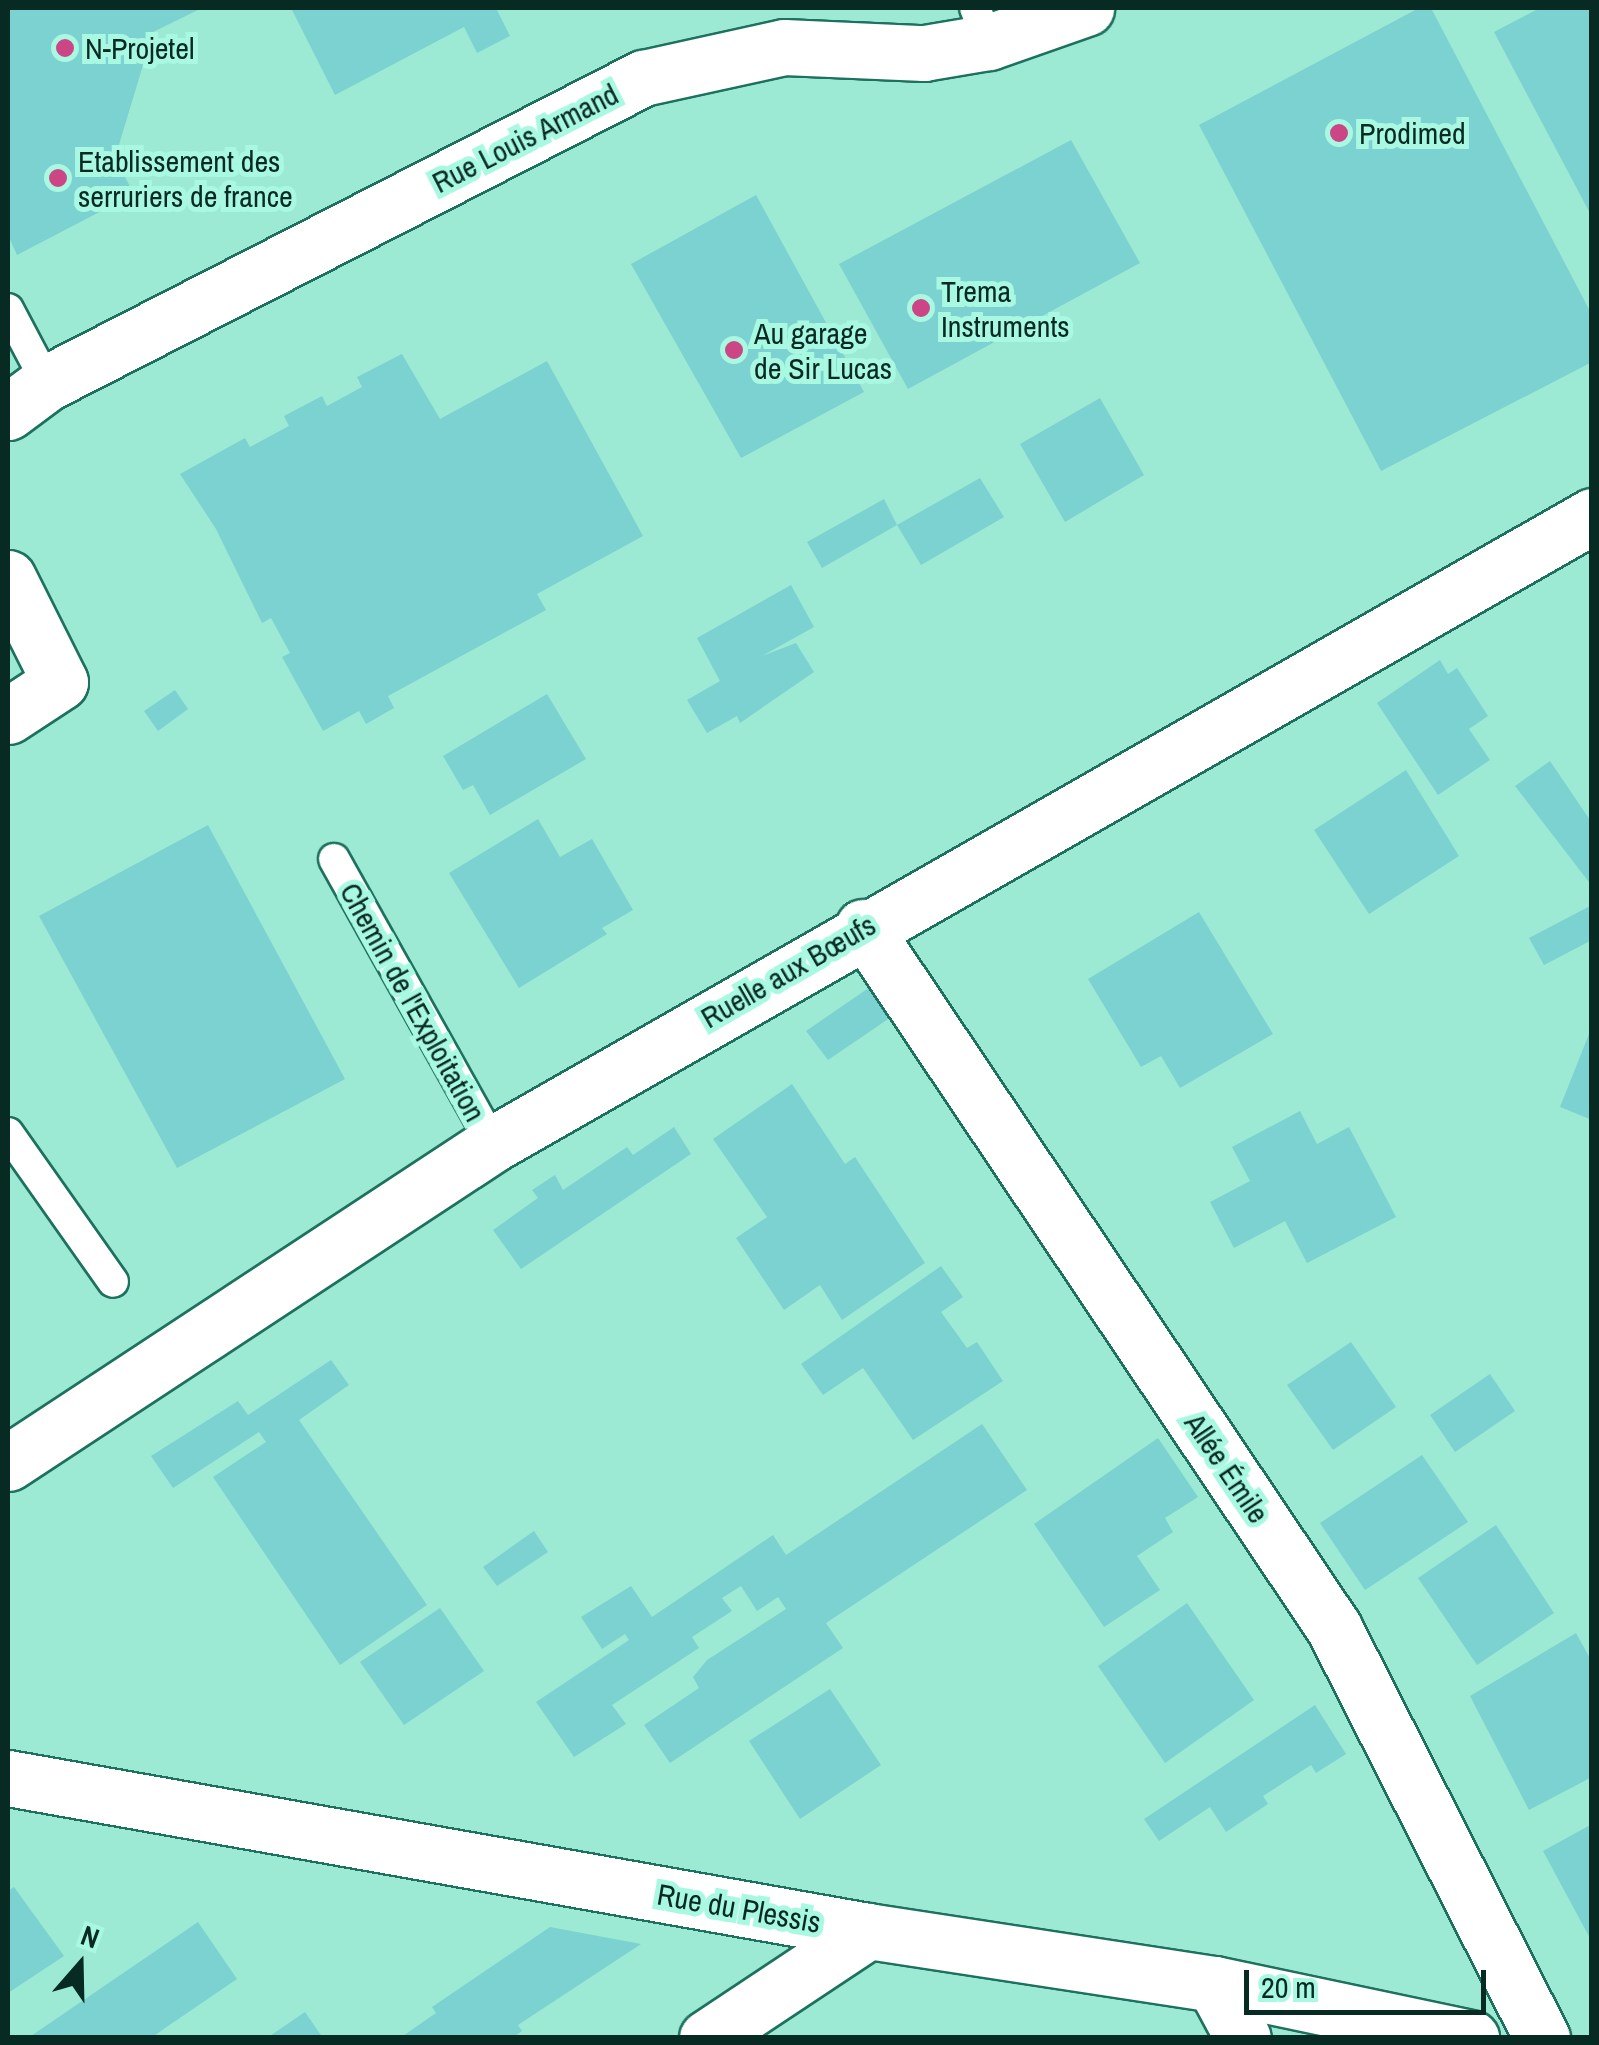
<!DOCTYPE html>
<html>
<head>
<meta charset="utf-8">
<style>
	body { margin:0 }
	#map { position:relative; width:1599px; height:2045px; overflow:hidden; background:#9cead4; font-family:"Archivo Narrow",sans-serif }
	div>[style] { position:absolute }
	.building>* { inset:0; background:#7cd2d0 }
	.roads { filter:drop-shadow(2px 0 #1d715e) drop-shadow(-2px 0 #1d715e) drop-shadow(0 2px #1d715e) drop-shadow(0 -2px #1d715e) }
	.lane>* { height:30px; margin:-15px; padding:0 15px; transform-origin:15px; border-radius:15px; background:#fff }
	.street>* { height:55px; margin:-27.5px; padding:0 27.5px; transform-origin:27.5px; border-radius:27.5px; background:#fff }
	.dots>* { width:28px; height:28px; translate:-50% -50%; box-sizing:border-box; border:5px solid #a9f8e1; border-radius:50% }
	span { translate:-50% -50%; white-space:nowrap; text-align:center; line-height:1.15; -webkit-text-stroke:10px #a9f8e1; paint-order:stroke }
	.poi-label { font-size:30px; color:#072a22 }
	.left { translate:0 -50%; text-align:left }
	.street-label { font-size:30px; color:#072a22 }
	.frame { position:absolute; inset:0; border:10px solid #072a22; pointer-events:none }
	.north { position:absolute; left:30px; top:1915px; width:100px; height:100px; -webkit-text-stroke:8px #a9f8e1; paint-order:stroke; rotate:20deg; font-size:28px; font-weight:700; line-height:40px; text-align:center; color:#072a22 }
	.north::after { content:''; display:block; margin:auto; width:35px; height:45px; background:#072a22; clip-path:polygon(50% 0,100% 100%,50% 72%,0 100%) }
	.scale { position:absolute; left:1244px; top:1970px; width:242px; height:45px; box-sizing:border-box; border:5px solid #072a22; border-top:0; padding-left:12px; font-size:30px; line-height:35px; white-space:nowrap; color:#072a22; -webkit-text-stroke:8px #a9f8e1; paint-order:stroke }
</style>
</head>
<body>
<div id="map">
	<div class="building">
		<div style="clip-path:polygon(8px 8px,202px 8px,153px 32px,115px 158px,134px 194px,17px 255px,8px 235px)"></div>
		<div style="clip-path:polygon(291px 8px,496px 8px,510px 36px,477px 53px,464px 27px,335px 95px)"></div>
		<div style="clip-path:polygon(1419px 8px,1431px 8px,1592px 315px,1592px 362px,1381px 471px,1199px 125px)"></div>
		<div style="clip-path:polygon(1540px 8px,1592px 8px,1592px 217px,1494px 32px)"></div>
		<div style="clip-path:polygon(1071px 140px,1140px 263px,908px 389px,839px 264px)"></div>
		<div style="clip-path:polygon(756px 195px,864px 392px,741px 458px,631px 264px)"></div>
		<div style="clip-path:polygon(402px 354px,440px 419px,547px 361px,643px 536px,537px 594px,546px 610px,388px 696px,394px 708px,366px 724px,359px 711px,323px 731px,282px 657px,290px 653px,271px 618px,262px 623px,216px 529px,180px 474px,245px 438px,250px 447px,289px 426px,284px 416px,322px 396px,327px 406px,362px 387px,357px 377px)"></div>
		<div style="clip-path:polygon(1100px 398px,1144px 475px,1065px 522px,1020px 444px)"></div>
		<div style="clip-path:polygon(980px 478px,1004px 517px,921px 565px,897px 525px)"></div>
		<div style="clip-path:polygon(884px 499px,897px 525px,822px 568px,807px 542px)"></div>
		<div style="clip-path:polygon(791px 585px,814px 627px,762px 656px,796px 643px,814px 672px,740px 723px,737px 716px,707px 733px,687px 700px,720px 681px,697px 638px)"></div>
		<div style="clip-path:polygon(1440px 660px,1448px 674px,1457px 668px,1488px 716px,1469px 729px,1490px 760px,1438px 795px,1377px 703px)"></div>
		<div style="clip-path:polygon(175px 690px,188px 709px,158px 731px,144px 711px)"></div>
		<div style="clip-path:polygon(547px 694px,586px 759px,490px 815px,473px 785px,463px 790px,443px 756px)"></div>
		<div style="clip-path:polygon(1550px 761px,1592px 823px,1592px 886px,1515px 786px)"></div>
		<div style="clip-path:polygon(1406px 770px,1459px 856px,1369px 914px,1314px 830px)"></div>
		<div style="clip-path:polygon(538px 819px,560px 857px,592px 839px,633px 910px,602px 928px,607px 934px,519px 988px,449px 873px)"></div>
		<div style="clip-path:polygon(208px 825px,345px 1079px,177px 1168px,39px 916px)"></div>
		<div style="clip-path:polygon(1592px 905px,1592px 940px,1544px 965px,1529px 938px)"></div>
		<div style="clip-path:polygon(1199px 912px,1273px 1034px,1180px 1088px,1161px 1056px,1141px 1067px,1088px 979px)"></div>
		<div style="clip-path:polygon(873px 985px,894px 1015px,828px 1060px,806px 1031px)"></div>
		<div style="clip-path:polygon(1591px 1029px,1592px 1029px,1592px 1120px,1560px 1107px)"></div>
		<div style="clip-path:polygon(792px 1084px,845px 1164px,855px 1157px,925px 1263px,842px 1320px,820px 1285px,784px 1310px,736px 1238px,767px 1217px,713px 1139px)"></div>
		<div style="clip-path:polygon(1300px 1111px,1317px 1144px,1349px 1127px,1396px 1217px,1307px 1263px,1285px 1221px,1234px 1248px,1210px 1202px,1250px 1181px,1232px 1147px)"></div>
		<div style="clip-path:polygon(674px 1127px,691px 1154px,521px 1269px,493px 1230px,538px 1198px,532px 1190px,555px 1175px,563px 1190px,627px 1147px,633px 1155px)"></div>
		<div style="clip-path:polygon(941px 1266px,963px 1297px,941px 1312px,967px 1348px,977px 1342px,1003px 1381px,913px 1440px,863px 1368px,823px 1395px,801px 1364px)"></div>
		<div style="clip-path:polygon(1351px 1342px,1396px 1407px,1333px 1450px,1287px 1385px)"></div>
		<div style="clip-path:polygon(331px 1360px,349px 1385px,299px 1420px,427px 1605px,340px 1665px,213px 1477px,266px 1442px,259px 1432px,173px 1488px,151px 1456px,238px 1401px,248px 1415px)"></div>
		<div style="clip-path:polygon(1490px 1374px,1515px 1411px,1455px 1452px,1430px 1415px)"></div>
		<div style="clip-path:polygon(982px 1424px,1027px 1490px,826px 1623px,843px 1648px,670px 1763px,644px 1725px,699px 1688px,693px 1677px,707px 1660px,786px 1609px,778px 1597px,757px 1611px,741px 1586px,722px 1598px,732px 1611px,692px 1637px,699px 1648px,612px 1705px,626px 1724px,574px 1757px,536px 1702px,629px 1640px,625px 1634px,602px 1649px,581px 1617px,631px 1586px,652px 1617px,773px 1535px,786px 1555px)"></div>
		<div style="clip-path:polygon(1158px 1438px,1198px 1497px,1165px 1518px,1173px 1532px,1137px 1556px,1160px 1590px,1104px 1627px,1034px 1524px)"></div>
		<div style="clip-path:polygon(1422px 1455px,1468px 1522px,1365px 1590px,1320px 1523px)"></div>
		<div style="clip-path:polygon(1496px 1525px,1554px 1613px,1477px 1665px,1418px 1578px)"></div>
		<div style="clip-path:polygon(534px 1531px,548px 1552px,497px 1586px,483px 1567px)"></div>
		<div style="clip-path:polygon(1187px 1603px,1254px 1700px,1165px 1763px,1098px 1666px)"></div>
		<div style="clip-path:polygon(440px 1608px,484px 1671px,404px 1725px,360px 1662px)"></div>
		<div style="clip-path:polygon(1576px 1633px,1592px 1662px,1592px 1777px,1529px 1810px,1470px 1696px)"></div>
		<div style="clip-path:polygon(830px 1689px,881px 1765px,800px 1819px,749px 1741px)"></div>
		<div style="clip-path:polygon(1315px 1705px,1346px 1754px,1316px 1773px,1311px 1765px,1263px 1796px,1268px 1804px,1226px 1832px,1210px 1807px,1159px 1841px,1144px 1819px)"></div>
		<div style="clip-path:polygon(1592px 1824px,1592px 1942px,1543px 1851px)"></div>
		<div style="clip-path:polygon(14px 1887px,64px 1956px,8px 1993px,8px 1891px)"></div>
		<div style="clip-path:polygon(198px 1922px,237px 1979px,171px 2024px,151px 2038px,28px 2038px)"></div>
		<div style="clip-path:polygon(550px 1927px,641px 1944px,518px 2025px,522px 2031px,512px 2038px,400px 2038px,436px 2013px,432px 2007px)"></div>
		<div style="clip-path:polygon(305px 2012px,323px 2038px,267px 2038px)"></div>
	</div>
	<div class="roads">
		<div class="lane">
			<div style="left:975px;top:8px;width:37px;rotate:68deg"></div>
			<div style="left:8px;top:309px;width:84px;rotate:62.2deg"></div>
			<div style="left:334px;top:859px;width:326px;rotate:60.8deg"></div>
			<div style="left:8px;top:1133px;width:182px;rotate:54.8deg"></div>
		</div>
		<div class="street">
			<div style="left:8px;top:412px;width:49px;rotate:-36.6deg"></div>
			<div style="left:47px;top:383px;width:670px;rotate:-27.1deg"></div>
			<div style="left:643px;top:78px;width:144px;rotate:-12.4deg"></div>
			<div style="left:784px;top:47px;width:140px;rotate:2.5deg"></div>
			<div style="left:924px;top:53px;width:66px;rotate:-9.6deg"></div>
			<div style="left:989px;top:42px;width:103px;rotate:-19.3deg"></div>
			<div style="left:8px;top:578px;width:116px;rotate:63.4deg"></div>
			<div style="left:60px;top:682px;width:62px;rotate:146.8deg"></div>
			<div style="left:863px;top:927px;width:845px;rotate:56.1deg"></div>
			<div style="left:1334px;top:1628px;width:460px;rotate:63.1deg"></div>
			<div style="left:8px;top:1463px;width:581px;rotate:-33.33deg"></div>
			<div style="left:493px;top:1144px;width:1266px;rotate:-29.74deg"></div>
			<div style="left:8px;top:1778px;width:874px;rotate:10.09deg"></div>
			<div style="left:868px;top:1931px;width:350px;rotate:8.7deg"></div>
			<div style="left:1214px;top:1984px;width:263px;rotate:11.9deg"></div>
			<div style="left:1214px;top:1984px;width:61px;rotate:61.8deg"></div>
			<div style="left:707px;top:2038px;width:193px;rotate:-33.6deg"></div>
		</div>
	</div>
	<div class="dots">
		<div style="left:65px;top:48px;background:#cc4686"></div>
		<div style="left:1339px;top:133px;background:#cc4686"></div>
		<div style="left:58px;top:178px;background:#cc4686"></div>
		<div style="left:921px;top:308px;background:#cc4686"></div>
		<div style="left:734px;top:350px;background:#cc4686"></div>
	</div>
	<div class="poi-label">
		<span class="left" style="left:85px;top:48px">N-Projetel</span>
		<span class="left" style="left:1359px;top:133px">Prodimed</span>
		<span class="left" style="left:78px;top:178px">Etablissement des<br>serruriers de france</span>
		<span class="left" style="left:941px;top:308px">Trema<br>Instruments</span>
		<span class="left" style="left:754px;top:350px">Au garage<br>de Sir Lucas</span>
	</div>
	<div class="street-label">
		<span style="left:525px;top:138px;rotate:-27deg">Rue Louis Armand</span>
		<span style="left:788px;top:971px;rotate:-30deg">Ruelle aux Bœufs</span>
		<span style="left:413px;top:1002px;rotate:61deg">Chemin de l'Exploitation</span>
		<span style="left:1227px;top:1468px;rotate:56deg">Allée Émile</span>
		<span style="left:739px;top:1908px;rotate:10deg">Rue du Plessis</span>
	</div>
	<div class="frame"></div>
	<div class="north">N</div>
	<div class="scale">20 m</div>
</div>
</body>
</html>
